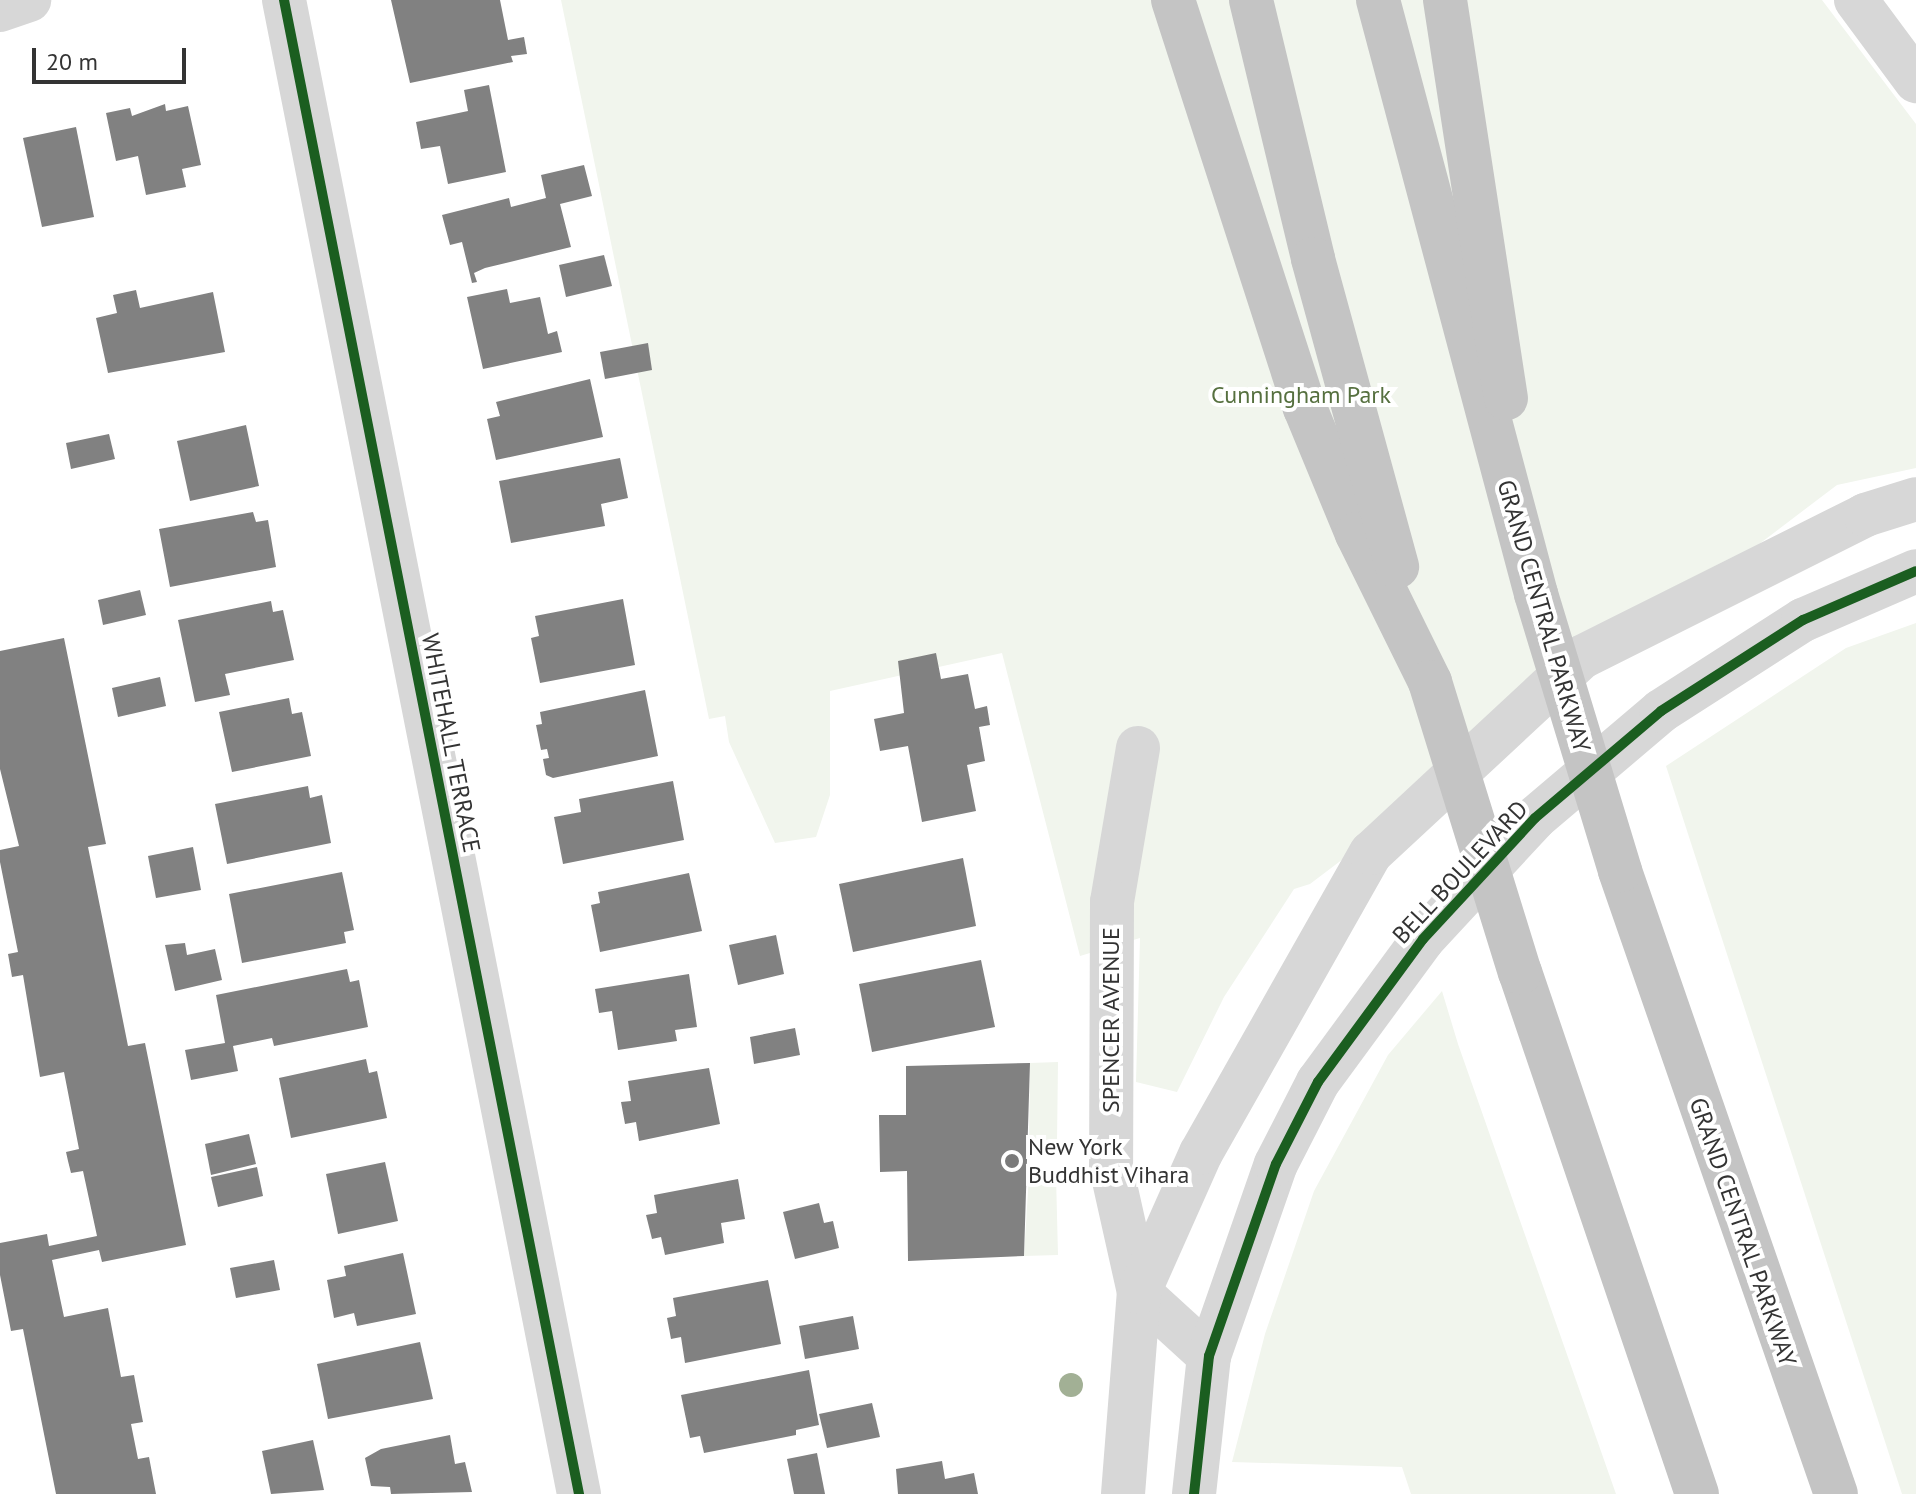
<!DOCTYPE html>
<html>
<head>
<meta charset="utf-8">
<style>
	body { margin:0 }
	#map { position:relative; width:1916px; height:1494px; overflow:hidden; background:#fff; font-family:"PT Sans",sans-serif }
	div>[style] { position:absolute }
	.green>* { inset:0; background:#f1f5ed }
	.building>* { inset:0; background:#818181 }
	.minor>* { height:44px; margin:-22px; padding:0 22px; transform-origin:22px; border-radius:22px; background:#d7d7d7 }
	.tertiary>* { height:44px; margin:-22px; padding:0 22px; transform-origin:22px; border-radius:22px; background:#d7d7d7 }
	.motorway>* { height:44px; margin:-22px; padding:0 22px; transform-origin:22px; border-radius:22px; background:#c4c4c4 }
	.motorway-bridge>* { height:44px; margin:-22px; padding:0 22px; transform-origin:22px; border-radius:22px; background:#c4c4c4 }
	.cycleway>* { height:10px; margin:-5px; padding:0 5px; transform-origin:5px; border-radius:5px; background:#1b5e20 }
	.trees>* { width:24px; height:24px; margin:-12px; border-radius:50%; background:#a2b095 }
	.dots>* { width:22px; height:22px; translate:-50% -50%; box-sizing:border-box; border:4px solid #fff; border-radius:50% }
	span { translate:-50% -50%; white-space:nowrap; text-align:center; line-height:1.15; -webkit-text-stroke:8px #fff; paint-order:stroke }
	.park-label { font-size:24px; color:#56703f }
	.street-label { font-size:24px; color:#333 }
	.poi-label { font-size:24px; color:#333 }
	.left { translate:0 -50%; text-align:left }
	.scale { position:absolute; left:32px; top:48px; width:154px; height:36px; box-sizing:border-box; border:4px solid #333; border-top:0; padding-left:10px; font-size:24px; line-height:28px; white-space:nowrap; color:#333; -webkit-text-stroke:6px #fff; paint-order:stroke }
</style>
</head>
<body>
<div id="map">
	<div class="green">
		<div style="clip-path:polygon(561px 0,1822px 0,1916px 124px,1916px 468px,1837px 485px,1310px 884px,1294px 889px,1224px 997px,1177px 1092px,1136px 1082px,1140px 938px,1080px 956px,1002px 653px,830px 691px,830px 795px,816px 837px,775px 843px,729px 742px,725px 716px,709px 719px)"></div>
		<div style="clip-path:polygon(1916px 623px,1916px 1494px,1902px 1494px,1666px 766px,1846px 648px)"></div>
		<div style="clip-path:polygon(1442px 991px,1458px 1044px,1616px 1494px,1411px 1494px,1402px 1467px,1232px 1462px,1265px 1334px,1314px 1191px,1388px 1055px)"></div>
		<div style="clip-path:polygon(1058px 1062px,1057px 1142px,1029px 1142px,1030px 1063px)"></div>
		<div style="clip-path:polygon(1029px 1175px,1056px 1176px,1058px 1255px,1024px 1256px)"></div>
	</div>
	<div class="building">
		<div style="clip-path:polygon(391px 0,500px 0,508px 40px,524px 37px,527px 54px,511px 56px,513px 62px,410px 83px)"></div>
		<div style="clip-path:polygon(489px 85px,506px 172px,448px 184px,440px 146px,421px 149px,416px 122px,468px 111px,464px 90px)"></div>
		<div style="clip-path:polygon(165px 104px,166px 111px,188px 106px,201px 165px,182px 169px,186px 187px,146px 195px,138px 156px,116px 161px,106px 113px,130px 108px,132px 116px)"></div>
		<div style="clip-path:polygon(76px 127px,94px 217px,42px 227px,23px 138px)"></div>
		<div style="clip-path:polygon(584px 165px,592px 196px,560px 204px,571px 247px,485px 268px,474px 273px,477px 282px,472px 283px,462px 242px,450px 245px,442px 215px,509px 198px,511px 207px,546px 198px,541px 175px)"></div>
		<div style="clip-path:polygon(604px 255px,612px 286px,566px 297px,559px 265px)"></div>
		<div style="clip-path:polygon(507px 289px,510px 303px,540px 297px,548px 334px,557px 331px,562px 352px,483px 369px,467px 297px)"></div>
		<div style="clip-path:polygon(136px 290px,140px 308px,213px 292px,225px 352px,108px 373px,96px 318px,117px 313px,113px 295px)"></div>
		<div style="clip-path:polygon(648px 343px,652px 370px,605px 379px,600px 352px)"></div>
		<div style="clip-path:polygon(590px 379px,603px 437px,496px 460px,487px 419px,500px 416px,496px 402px)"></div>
		<div style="clip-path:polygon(246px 425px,259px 486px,190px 501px,177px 441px)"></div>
		<div style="clip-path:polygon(109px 434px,115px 459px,71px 469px,66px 443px)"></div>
		<div style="clip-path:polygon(620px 458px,628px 498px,601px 504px,605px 526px,511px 543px,499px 481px)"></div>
		<div style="clip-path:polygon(253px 512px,256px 522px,268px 520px,276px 567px,170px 587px,159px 529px)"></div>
		<div style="clip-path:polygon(140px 590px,146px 615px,103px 625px,98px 600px)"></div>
		<div style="clip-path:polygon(623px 599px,635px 665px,540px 683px,531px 638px,539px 636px,535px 616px)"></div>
		<div style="clip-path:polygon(271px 601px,273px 612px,283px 610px,294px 660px,225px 674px,230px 695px,195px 702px,178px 620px)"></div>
		<div style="clip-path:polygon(64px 638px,106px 844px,88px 847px,117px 991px,128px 1046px,145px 1043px,186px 1245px,102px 1262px,99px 1250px,52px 1260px,64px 1317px,108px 1308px,121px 1377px,134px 1375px,137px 1391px,143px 1422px,131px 1424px,138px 1459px,149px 1457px,156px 1494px,56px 1494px,23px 1329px,11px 1331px,0 1275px,0 1243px,47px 1234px,49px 1246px,97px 1236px,83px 1171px,71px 1173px,68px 1161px,66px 1152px,79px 1149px,64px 1072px,40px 1077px,23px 975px,12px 977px,8px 954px,18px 952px,0 862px,0 850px,19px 846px,0 769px,0 651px)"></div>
		<div style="clip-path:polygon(936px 653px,941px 679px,968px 674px,975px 709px,987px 706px,990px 725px,979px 727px,985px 761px,967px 765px,976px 811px,922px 822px,908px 746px,880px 751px,874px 719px,904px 713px,898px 661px)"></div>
		<div style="clip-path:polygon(160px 677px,166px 706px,118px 717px,112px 688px)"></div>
		<div style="clip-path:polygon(645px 690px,658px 756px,553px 778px,546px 775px,543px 759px,549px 758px,547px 749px,541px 750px,536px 725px,542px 724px,540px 712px)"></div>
		<div style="clip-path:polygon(289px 698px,292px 714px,302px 712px,311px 756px,232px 772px,219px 712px)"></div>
		<div style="clip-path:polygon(673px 781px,684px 840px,563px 864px,554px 817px,581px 812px,579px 799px)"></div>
		<div style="clip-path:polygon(308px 786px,310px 798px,322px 795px,331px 843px,227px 864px,215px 804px)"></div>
		<div style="clip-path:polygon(193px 847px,201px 890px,156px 898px,148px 856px)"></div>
		<div style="clip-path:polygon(963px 858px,976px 926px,853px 952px,839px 884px)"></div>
		<div style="clip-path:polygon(342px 872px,354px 930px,344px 932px,346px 943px,242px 963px,229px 894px)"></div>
		<div style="clip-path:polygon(689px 873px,702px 931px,600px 952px,591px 905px,600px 903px,598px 892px)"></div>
		<div style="clip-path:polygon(776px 935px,784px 974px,738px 985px,729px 945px)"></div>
		<div style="clip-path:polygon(185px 943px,187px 955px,215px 949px,222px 980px,175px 991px,165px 945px)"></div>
		<div style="clip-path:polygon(981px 960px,995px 1027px,872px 1052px,859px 984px)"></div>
		<div style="clip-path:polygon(347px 969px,350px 982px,359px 980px,368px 1027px,274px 1046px,272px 1038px,233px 1046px,238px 1071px,191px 1080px,185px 1050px,225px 1043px,216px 995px)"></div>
		<div style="clip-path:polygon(689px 974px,697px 1027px,675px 1030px,677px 1041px,618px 1050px,612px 1011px,599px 1013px,595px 989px)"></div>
		<div style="clip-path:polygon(795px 1028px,800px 1055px,754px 1064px,750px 1037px)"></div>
		<div style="clip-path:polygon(366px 1059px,369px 1073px,377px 1071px,387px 1118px,291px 1138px,279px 1078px)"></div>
		<div style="clip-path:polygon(1030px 1063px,1024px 1256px,908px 1261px,907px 1171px,880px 1172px,879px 1115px,906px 1115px,906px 1066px)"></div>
		<div style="clip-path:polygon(709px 1068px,720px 1124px,639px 1141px,636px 1122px,625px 1124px,621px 1102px,631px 1101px,628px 1081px)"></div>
		<div style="clip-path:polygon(249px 1134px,256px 1164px,211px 1175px,205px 1144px)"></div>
		<div style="clip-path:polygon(385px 1162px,398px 1221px,338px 1234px,326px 1174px)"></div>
		<div style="clip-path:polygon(257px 1167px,263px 1196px,218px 1207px,211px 1177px)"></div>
		<div style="clip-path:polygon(738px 1179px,745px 1219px,721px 1223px,724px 1243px,665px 1255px,661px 1237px,652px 1239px,646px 1215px,657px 1213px,654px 1195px)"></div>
		<div style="clip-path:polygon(819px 1203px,824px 1223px,833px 1221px,839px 1248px,795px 1259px,783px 1212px)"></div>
		<div style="clip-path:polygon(403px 1253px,416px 1314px,357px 1326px,354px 1313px,334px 1318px,327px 1280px,346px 1276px,344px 1266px)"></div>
		<div style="clip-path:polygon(274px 1260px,280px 1290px,236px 1298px,230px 1268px)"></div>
		<div style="clip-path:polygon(768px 1280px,781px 1344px,685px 1363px,681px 1337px,671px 1339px,667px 1318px,676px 1316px,673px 1298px)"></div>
		<div style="clip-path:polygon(853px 1316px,859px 1349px,805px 1359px,799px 1326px)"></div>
		<div style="clip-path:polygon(420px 1342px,433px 1399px,328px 1419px,317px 1364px)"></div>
		<div style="clip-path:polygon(809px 1370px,819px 1425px,796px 1430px,796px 1435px,704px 1453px,700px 1436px,690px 1438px,681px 1395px)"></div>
		<div style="clip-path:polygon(872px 1403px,880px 1437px,827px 1448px,819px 1414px)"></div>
		<div style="clip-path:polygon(450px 1435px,455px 1464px,465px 1462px,472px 1492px,391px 1494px,390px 1487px,371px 1486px,365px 1458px,381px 1449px)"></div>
		<div style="clip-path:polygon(313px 1440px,324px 1490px,271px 1494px,262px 1451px)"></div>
		<div style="clip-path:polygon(817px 1453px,825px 1494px,794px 1494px,787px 1459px)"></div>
		<div style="clip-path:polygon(942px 1461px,945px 1479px,974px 1473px,978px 1494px,898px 1494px,896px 1469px)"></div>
	</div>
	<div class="minor">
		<div style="left:284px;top:0;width:1523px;rotate:78.83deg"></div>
		<div style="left:1856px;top:0;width:101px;rotate:53.5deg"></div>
		<div style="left:0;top:10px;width:31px;rotate:-19deg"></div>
		<div style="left:1138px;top:748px;width:156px;rotate:99.6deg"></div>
		<div style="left:1112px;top:902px;width:265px;rotate:90.2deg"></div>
		<div style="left:1111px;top:1167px;width:128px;rotate:77.4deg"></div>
		<div style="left:1139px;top:1292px;width:95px;rotate:42.4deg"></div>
	</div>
	<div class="tertiary">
		<div style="left:1123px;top:1494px;width:203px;rotate:-85.5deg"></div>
		<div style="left:1139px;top:1292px;width:152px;rotate:-66deg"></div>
		<div style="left:1201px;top:1153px;width:345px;rotate:-60.5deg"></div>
		<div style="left:1371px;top:853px;width:288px;rotate:-42.9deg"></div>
		<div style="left:1582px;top:657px;width:317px;rotate:-26.6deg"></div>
		<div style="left:1865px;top:515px;width:53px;rotate:-17.4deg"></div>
		<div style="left:1194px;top:1494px;width:139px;rotate:-83.8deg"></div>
		<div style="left:1209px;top:1356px;width:203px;rotate:-70.8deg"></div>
		<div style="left:1276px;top:1164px;width:92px;rotate:-62.9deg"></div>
		<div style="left:1318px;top:1082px;width:177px;rotate:-53.7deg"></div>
		<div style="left:1423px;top:939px;width:165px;rotate:-47.2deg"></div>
		<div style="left:1535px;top:818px;width:165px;rotate:-40.3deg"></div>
		<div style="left:1661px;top:711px;width:169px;rotate:-32.7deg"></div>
		<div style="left:1803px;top:620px;width:123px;rotate:-23.4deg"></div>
	</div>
	<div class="motorway">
		<div style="left:1173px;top:0;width:429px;rotate:72.1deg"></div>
		<div style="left:1305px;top:408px;width:136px;rotate:67.6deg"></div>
		<div style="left:1357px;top:534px;width:165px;rotate:63.7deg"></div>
		<div style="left:1251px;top:0;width:266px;rotate:76.5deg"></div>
		<div style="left:1313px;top:259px;width:319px;rotate:74.7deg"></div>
		<div style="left:1378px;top:0;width:615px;rotate:75.1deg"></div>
		<div style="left:1445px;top:0;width:403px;rotate:81.3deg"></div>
		<div style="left:1620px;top:871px;width:659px;rotate:70.88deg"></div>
		<div style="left:1520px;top:972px;width:551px;rotate:71.27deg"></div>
	</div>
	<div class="motorway-bridge">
		<div style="left:1536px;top:594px;width:289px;rotate:73.1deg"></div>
		<div style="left:1430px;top:682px;width:304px;rotate:72.8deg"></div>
	</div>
	<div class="cycleway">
		<div style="left:284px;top:0;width:1523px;rotate:78.83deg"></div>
		<div style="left:1194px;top:1494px;width:139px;rotate:-83.8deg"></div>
		<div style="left:1209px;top:1356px;width:203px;rotate:-70.8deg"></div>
		<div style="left:1276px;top:1164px;width:92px;rotate:-62.9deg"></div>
		<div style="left:1318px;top:1082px;width:177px;rotate:-53.7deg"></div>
		<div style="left:1423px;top:939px;width:165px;rotate:-47.2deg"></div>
		<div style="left:1535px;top:818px;width:165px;rotate:-40.3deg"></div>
		<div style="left:1661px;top:711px;width:169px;rotate:-32.7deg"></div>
		<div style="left:1803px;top:620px;width:123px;rotate:-23.4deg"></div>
	</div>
	<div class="trees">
		<div style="left:1071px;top:1385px"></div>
	</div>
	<div class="dots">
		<div style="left:1012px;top:1161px;background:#7a7a7a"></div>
	</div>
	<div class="park-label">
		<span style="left:1301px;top:395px">Cunningham Park</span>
	</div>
	<div class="street-label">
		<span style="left:1544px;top:616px;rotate:74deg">GRAND CENTRAL PARKWAY</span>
		<span style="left:451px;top:743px;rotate:79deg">WHITEHALL TERRACE</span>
		<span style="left:1460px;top:872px;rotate:-47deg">BELL BOULEVARD</span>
		<span style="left:1111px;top:1020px;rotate:-90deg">SPENCER AVENUE</span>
		<span style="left:1743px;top:1232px;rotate:71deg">GRAND CENTRAL PARKWAY</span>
	</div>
	<div class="poi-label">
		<span class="left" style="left:1028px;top:1161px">New York<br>Buddhist Vihara</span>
	</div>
	<div class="scale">20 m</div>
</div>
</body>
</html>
